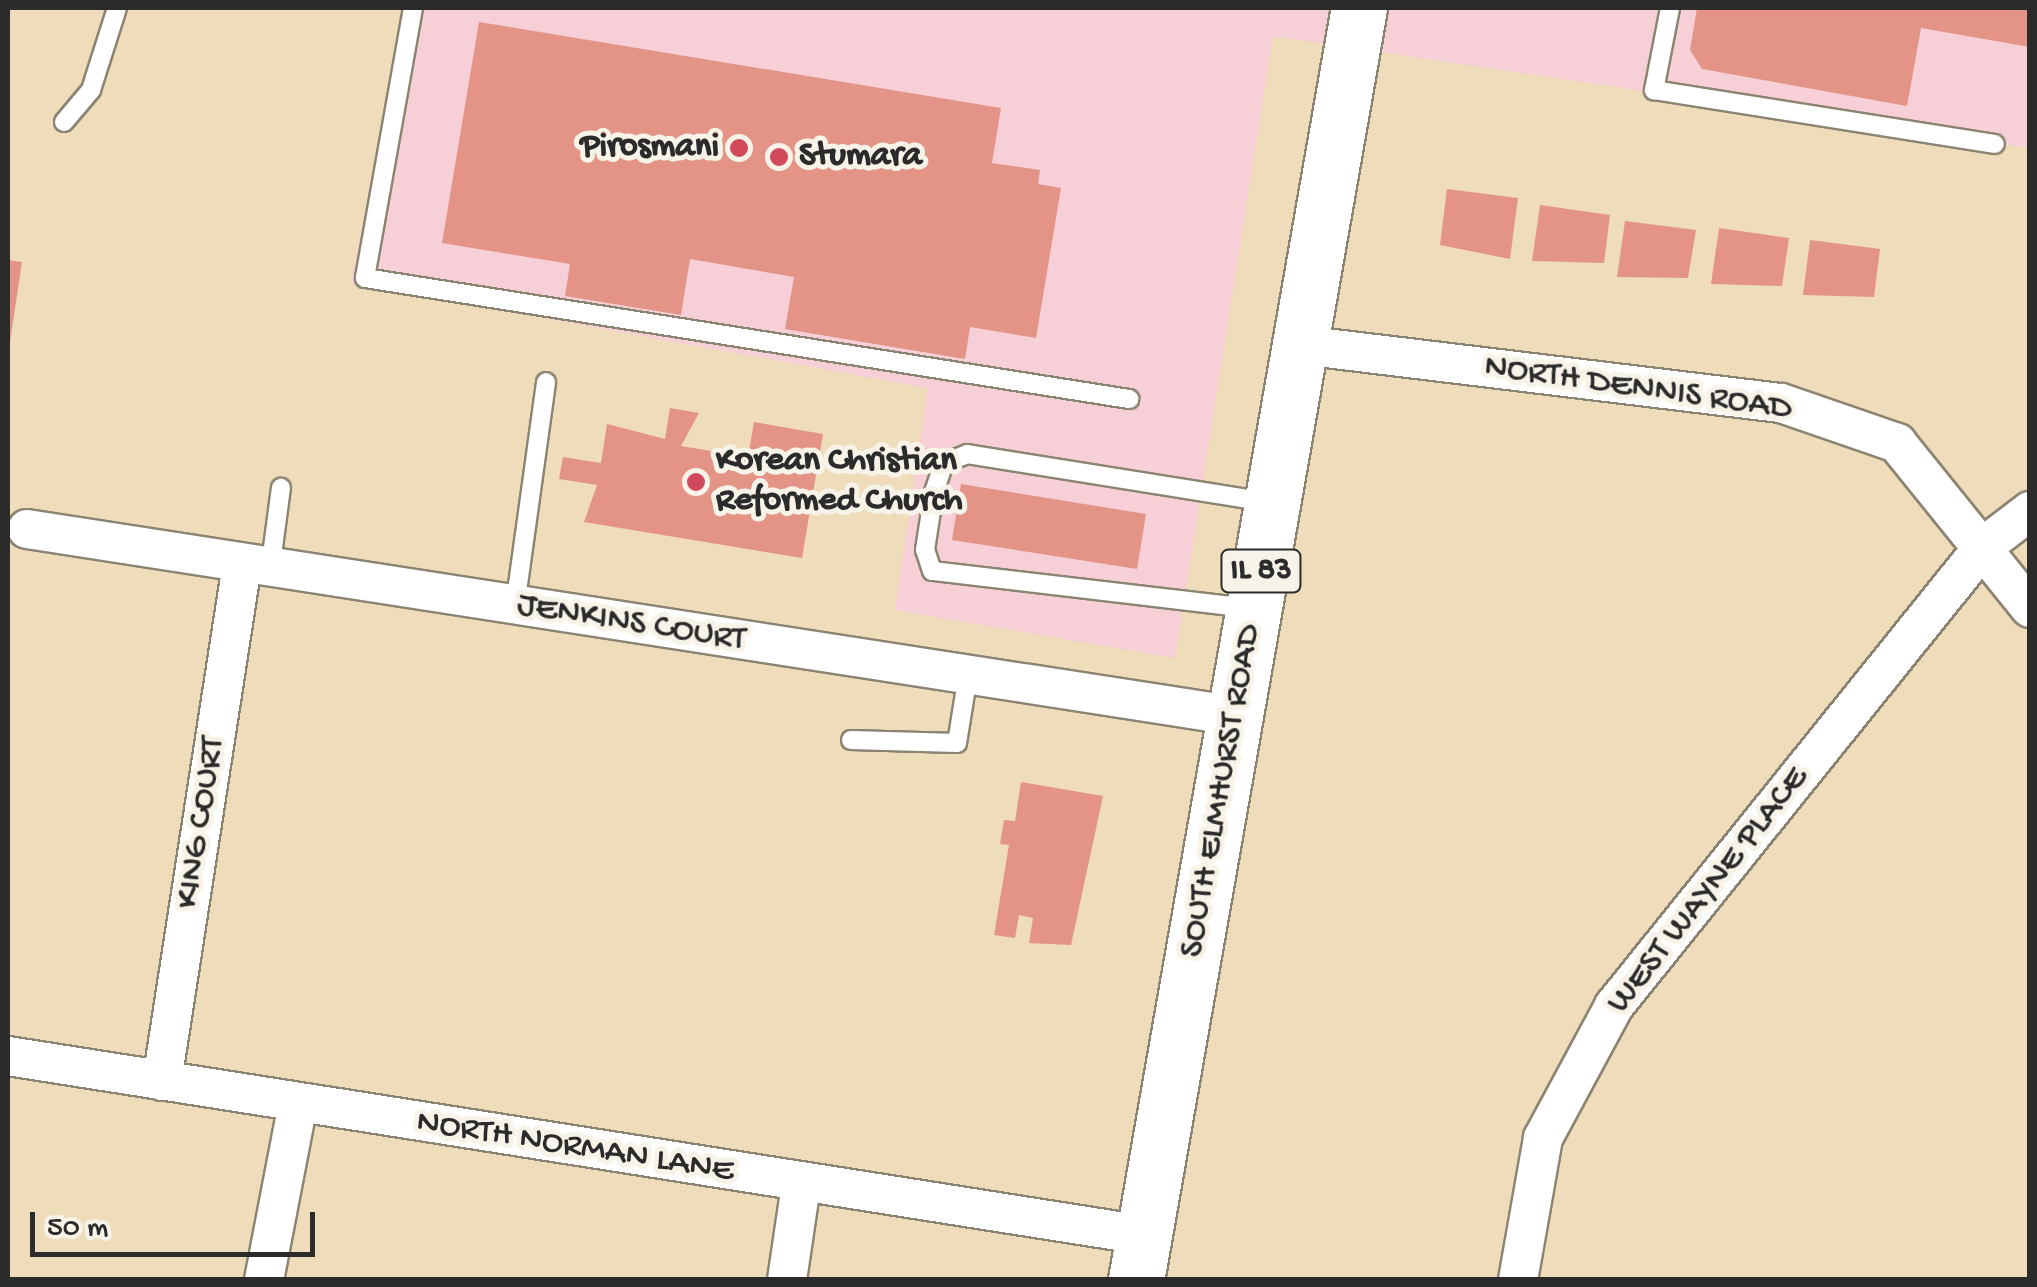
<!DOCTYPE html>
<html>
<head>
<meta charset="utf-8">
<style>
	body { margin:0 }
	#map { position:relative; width:2037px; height:1287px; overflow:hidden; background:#eedcba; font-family:"Gochi Hand",sans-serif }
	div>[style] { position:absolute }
	.built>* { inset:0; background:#f6cfd7 }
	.building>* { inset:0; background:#e49486 }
	.roads { filter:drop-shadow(2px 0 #8c8472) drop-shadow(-2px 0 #8c8472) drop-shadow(0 2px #8c8472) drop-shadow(0 -2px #8c8472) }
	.lane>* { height:18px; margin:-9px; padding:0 9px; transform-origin:9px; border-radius:9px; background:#fff }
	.street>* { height:38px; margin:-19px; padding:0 19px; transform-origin:19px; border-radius:19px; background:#fff }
	.primary>* { height:55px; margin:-27.5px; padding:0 27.5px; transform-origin:27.5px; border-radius:27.5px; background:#fff }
	.dots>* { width:28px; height:28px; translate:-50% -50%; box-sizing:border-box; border:5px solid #f7f3e8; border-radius:50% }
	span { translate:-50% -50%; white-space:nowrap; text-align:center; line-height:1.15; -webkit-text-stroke:10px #f7f3e8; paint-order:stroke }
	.shield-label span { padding:2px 8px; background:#f7f3e8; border:2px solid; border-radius:8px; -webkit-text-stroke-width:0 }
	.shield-label { font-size:32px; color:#2b2b2b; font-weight:700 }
	.poi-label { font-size:35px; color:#2b2b2b; font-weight:700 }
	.right { translate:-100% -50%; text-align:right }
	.left { translate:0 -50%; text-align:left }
	.street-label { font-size:35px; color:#2b2b2b }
	.frame { position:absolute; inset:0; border:10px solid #2b2b2b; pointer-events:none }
	.scale { position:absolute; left:30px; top:1212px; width:285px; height:45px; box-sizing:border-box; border:5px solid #2b2b2b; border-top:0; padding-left:12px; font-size:30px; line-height:35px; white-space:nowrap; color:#2b2b2b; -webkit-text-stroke:8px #f7f3e8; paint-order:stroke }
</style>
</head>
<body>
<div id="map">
	<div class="built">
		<div style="clip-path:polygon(405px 8px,2029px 8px,2029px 148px,1273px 36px,1175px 658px,895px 610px,928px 388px,351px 283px)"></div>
	</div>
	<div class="building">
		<div style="clip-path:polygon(1697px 8px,2030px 8px,2030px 47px,1921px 28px,1907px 106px,1702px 69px,1690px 50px)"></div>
		<div style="clip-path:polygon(479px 22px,1001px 108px,992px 163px,1040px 170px,1038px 184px,1061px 188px,1036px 338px,970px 327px,965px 359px,785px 329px,794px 277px,690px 259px,681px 315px,565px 296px,570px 264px,442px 243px)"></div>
		<div style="clip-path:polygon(1447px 189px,1518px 198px,1510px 259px,1440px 245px)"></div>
		<div style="clip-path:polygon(1540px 205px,1610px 215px,1604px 263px,1532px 261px)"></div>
		<div style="clip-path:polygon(1625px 221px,1696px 230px,1688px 278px,1617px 277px)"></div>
		<div style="clip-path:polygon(1719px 228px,1789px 238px,1782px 286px,1711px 284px)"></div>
		<div style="clip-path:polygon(1810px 240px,1880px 249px,1874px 297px,1803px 295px)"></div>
		<div style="clip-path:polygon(8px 260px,22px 262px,10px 342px,8px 342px)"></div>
		<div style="clip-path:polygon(670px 408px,699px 413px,681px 446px,748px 457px,754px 422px,823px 434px,802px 558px,584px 522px,597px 485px,559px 479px,563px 457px,601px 463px,607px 424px,665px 439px)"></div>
		<div style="clip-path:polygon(961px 484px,1146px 514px,1137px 569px,952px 540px)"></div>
		<div style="clip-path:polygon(1021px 782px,1103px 796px,1071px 945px,1029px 943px,1033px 918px,1019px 915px,1015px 938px,994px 935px,1009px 845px,1000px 844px,1004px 820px,1015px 821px)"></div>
	</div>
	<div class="roads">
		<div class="lane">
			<div style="left:413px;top:8px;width:274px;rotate:100.1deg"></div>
			<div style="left:365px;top:278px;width:774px;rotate:9deg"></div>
			<div style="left:1670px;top:8px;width:84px;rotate:101deg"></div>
			<div style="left:1654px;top:90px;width:345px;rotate:9deg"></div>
			<div style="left:64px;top:122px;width:42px;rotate:-49.8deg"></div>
			<div style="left:91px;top:90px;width:86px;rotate:-72.4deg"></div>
			<div style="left:270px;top:570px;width:83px;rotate:-82.4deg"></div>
			<div style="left:515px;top:606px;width:226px;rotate:-82.1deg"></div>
			<div style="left:1248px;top:608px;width:318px;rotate:-173.3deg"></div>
			<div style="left:932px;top:571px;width:22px;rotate:-108deg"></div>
			<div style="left:925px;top:550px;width:59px;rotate:-81.2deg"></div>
			<div style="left:934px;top:492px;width:31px;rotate:-71deg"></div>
			<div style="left:944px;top:463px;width:25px;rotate:-21deg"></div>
			<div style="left:967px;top:454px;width:305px;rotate:9.1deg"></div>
			<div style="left:851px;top:740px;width:106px;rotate:1.6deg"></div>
			<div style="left:957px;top:743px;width:69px;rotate:-80.8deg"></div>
		</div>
		<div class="street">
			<div style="left:1301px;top:345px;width:483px;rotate:6.9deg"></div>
			<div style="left:1781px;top:403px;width:123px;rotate:19deg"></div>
			<div style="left:1897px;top:443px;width:212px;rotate:51.1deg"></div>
			<div style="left:27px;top:529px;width:1223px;rotate:8.79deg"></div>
			<div style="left:8px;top:1056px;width:1149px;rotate:8.96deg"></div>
			<div style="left:162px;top:1081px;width:522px;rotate:-81.19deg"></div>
			<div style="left:264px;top:1280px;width:180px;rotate:-79.1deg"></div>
			<div style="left:787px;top:1280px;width:96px;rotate:-81.6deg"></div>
			<div style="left:1518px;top:1280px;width:144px;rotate:-80deg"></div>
			<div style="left:1543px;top:1138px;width:150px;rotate:-61.7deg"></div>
			<div style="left:1614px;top:1006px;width:590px;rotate:-51.19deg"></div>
			<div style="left:1984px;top:546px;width:58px;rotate:-37.3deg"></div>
		</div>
		<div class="primary">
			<div style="left:1136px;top:1280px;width:1291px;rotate:-80.06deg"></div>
		</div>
	</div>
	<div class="dots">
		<div style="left:739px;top:148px;background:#d1495b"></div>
		<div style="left:779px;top:157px;background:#d1495b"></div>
		<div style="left:696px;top:482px;background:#d1495b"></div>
	</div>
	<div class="shield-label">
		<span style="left:1261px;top:571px">IL 83</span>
	</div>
	<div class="poi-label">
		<span class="right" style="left:719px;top:148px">Pirosmani</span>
		<span class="left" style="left:799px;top:157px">Stumara</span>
		<span class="left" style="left:716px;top:482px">Korean Christian<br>Reformed Church</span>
	</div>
	<div class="street-label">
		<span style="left:1638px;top:389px;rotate:8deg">NORTH DENNIS ROAD</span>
		<span style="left:631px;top:624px;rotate:9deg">JENKINS COURT</span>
		<span style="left:1222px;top:791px;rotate:-80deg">SOUTH ELMHURST ROAD</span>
		<span style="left:202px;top:823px;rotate:-81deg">KING COURT</span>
		<span style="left:1709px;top:891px;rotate:-52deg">WEST WAYNE PLACE</span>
		<span style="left:575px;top:1148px;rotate:9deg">NORTH NORMAN LANE</span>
	</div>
	<div class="frame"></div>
	<div class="scale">50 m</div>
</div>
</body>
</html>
